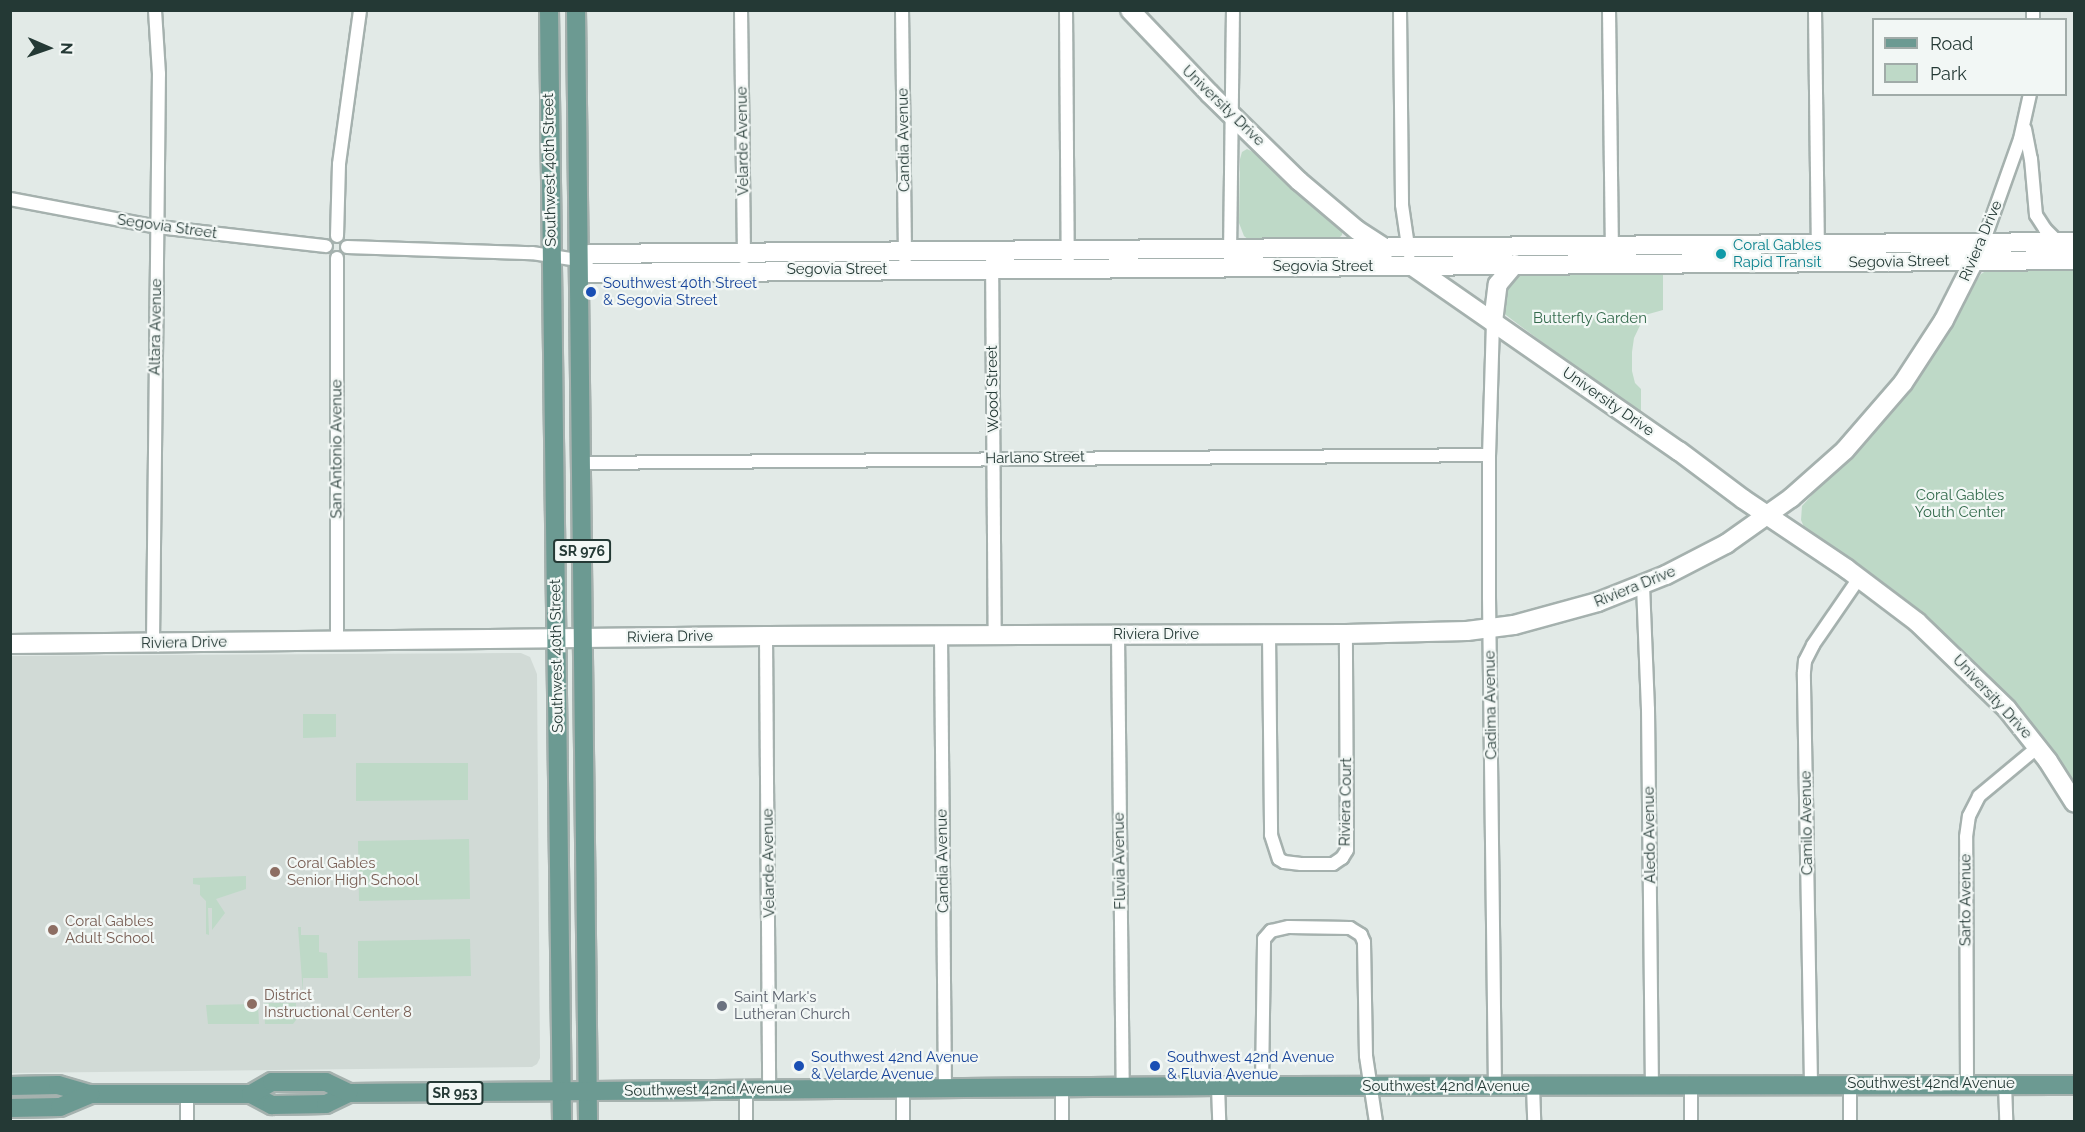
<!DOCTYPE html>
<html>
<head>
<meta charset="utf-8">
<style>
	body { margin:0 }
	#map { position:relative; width:2085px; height:1132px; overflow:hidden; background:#e2eae7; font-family:Raleway,sans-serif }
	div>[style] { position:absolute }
	.built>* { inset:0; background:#d1dad6 }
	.green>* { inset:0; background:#bed9c7 }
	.roads { filter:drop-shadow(2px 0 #a5b1ae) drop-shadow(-2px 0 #a5b1ae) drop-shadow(0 2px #a5b1ae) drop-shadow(0 -2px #a5b1ae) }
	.street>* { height:12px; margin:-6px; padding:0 6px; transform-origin:6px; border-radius:6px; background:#fff }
	.secondary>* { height:18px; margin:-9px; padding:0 9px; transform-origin:9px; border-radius:9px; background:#fff }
	.primary>* { height:18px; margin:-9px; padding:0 9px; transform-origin:9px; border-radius:9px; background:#6c9a92 }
	.dots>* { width:16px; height:16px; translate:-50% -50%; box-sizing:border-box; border:3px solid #f2f7f5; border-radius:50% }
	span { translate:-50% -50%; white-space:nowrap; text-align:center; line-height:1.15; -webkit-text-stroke:4.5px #f2f7f5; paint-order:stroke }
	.shield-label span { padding:2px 4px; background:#f2f7f5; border:2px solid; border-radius:4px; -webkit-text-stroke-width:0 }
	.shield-label { font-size:14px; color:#243935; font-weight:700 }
	.street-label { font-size:15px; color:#243935 }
	.culture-label { font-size:15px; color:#0d838f }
	.left { translate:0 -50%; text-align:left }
	.transit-label { font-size:15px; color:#164399 }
	.park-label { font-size:15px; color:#346b4d }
	.education-label { font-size:15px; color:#785e54 }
	.worship-label { font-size:15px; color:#5b616d }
	.frame { position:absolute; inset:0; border:12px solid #243935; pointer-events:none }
	.legend { position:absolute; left:1872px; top:18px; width:195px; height:78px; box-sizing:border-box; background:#f2f7f5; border:2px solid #a0aba8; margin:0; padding:8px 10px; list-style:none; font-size:18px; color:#243935 }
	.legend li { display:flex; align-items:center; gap:12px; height:30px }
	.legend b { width:30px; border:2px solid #a0aba8 }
	.north { position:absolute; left:18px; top:18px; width:60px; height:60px; -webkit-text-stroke:4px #f2f7f5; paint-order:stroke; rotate:92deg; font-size:16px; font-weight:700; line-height:24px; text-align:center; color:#243935 }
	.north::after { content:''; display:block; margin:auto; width:21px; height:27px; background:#243935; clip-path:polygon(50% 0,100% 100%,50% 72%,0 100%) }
</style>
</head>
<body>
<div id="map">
	<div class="built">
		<div style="clip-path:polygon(521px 653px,530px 657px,537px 674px,540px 1058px,537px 1064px,532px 1067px,11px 1073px,10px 656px)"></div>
	</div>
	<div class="green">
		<div style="clip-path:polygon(1247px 149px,1255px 153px,1343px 228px,1342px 235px,1338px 239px,1249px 240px,1244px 236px,1239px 223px,1240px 159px,1242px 152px)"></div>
		<div style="clip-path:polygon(2074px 267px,2074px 785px,2032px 727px,1888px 592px,1804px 527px,1801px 520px,1802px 506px,1907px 392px,1981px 274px,1989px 269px)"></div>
		<div style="clip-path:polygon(1663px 270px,1663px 310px,1645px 315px,1634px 338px,1632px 352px,1632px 371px,1635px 383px,1641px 389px,1641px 417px,1502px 312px,1505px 286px,1520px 272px)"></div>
		<div style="clip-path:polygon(303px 714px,336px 714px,336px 737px,303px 738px)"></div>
		<div style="clip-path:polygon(356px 763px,468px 763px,468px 800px,356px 801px)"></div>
		<div style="clip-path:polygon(469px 839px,470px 899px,359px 901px,358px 841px)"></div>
		<div style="clip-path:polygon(246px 876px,246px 889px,216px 899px,225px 913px,212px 930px,212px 908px,208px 908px,209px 935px,206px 934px,206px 901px,200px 895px,200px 885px,193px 884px,193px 878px)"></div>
		<div style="clip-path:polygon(298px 927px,301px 927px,301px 935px,319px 935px,319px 952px,327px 953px,328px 978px,303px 978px,303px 994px)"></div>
		<div style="clip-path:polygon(470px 939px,471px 976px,358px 978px,358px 941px)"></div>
		<div style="clip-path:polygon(296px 1003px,296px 1020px,293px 1024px,265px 1024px,264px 1003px)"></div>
		<div style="clip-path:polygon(258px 1004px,259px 1024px,208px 1024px,206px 1005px)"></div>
	</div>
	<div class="roads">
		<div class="street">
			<div style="left:741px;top:10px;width:248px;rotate:89.3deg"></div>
			<div style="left:902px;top:10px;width:249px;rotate:89.3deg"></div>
			<div style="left:1066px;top:10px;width:258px;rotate:89.6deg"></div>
			<div style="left:1400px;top:10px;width:195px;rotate:89.4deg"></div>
			<div style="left:1402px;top:205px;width:49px;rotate:81.7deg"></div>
			<div style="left:1609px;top:10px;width:254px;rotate:89.3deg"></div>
			<div style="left:1815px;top:10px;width:234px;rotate:89.3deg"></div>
			<div style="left:2033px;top:20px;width:10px;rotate:-90deg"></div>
			<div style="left:2025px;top:129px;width:31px;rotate:79deg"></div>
			<div style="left:2031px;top:159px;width:56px;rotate:84.9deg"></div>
			<div style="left:2036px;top:215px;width:17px;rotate:57deg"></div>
			<div style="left:2045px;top:229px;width:18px;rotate:45deg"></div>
			<div style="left:10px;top:199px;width:151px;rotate:10.7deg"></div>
			<div style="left:158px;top:227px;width:169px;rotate:6.5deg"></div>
			<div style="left:337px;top:236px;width:72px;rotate:-88.4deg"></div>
			<div style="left:339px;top:164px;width:155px;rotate:-82.2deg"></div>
			<div style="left:1983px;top:243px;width:110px;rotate:-70.4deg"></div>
			<div style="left:2020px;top:139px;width:46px;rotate:-77.5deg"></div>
			<div style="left:347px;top:247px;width:185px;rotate:1.9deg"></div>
			<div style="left:532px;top:253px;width:47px;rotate:8.7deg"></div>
			<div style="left:992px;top:251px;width:384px;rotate:89.6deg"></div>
			<div style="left:1230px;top:255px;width:245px;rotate:-89.3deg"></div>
			<div style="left:337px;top:258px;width:383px;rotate:90deg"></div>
			<div style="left:1493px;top:322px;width:133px;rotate:91.7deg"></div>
			<div style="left:1489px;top:455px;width:142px;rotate:90deg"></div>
			<div style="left:1489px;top:597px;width:490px;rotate:89.3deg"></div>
			<div style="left:581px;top:463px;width:908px;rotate:-0.5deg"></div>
			<div style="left:1643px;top:585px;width:124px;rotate:87.7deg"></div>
			<div style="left:1648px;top:709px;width:376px;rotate:89.4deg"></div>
			<div style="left:1269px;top:634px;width:201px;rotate:89.4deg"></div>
			<div style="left:1271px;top:835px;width:25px;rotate:72deg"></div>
			<div style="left:1279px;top:859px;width:6px;rotate:31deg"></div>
			<div style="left:1284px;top:862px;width:17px;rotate:7deg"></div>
			<div style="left:1301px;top:864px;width:32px"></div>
			<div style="left:1333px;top:864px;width:11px;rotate:-34deg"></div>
			<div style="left:1342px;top:858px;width:9px;rotate:-58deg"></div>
			<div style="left:1347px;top:850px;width:216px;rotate:-90.3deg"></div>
			<div style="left:941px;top:635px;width:453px;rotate:89.5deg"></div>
			<div style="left:1118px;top:635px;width:452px;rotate:89.4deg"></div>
			<div style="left:766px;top:636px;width:454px;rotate:89.6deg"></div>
			<div style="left:153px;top:643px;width:569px;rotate:-89.4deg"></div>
			<div style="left:159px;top:74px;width:64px;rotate:-93.6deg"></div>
			<div style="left:1691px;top:1084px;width:38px;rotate:90deg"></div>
			<div style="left:1811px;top:1084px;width:412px;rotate:-91deg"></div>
			<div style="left:1804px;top:672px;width:11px;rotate:-85deg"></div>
			<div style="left:1805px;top:661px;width:18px;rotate:-63deg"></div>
			<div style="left:1813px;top:645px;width:81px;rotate:-55.5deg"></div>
			<div style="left:1850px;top:1084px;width:38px;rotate:90deg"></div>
			<div style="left:1967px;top:1084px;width:247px;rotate:-90.2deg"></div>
			<div style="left:1966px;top:837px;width:21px;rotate:-82deg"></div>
			<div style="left:1969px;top:816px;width:22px;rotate:-63deg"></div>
			<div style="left:1979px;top:796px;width:77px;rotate:-39.7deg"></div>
			<div style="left:2005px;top:1084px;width:38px;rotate:88deg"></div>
			<div style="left:1218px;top:1086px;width:36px;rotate:88deg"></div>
			<div style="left:1262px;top:1086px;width:147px;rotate:-89.2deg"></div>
			<div style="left:1264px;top:939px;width:11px;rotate:-49deg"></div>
			<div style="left:1271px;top:931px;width:18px;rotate:-13deg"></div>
			<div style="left:1289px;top:927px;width:61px;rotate:0.9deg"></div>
			<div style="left:1350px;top:928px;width:13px;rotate:32deg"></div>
			<div style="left:1361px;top:935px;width:8px;rotate:67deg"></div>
			<div style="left:1364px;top:942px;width:114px;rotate:89deg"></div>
			<div style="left:1366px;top:1056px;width:67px;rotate:81.4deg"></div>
			<div style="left:1533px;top:1086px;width:36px;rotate:88deg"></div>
			<div style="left:903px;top:1088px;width:34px;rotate:90deg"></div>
			<div style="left:1062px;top:1089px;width:33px;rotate:90deg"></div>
			<div style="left:746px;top:1090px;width:32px;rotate:90deg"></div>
			<div style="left:187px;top:1095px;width:27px;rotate:90deg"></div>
		</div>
		<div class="secondary">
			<div style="left:1130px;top:10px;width:115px;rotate:46.4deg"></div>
			<div style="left:1209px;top:93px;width:126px;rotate:44.4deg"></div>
			<div style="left:1299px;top:181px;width:76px;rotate:40.2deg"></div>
			<div style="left:1357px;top:230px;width:35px;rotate:33deg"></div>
			<div style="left:2074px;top:242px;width:1484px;rotate:179.54deg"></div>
			<div style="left:590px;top:254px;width:13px;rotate:153deg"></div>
			<div style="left:578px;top:260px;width:17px;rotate:50deg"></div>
			<div style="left:589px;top:273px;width:6px"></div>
			<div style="left:595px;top:273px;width:1479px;rotate:-0.5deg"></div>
			<div style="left:1411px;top:265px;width:326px;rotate:34.8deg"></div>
			<div style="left:1679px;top:451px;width:80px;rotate:36.9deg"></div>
			<div style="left:1743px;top:499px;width:125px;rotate:33.9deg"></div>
			<div style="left:1847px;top:569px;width:88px;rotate:37.1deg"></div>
			<div style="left:1917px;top:622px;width:125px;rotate:44deg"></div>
			<div style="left:2007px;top:709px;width:66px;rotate:51.7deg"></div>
			<div style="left:2048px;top:761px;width:49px;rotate:57.6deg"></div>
			<div style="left:1493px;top:322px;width:38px;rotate:-83deg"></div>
			<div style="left:1498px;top:284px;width:26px;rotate:-50deg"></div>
			<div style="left:10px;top:644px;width:756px;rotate:-0.61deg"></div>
			<div style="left:766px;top:636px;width:580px;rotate:-0.2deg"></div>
			<div style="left:1346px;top:634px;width:121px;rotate:-1.4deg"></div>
			<div style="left:1467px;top:631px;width:47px;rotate:-7.3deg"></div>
			<div style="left:1514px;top:625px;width:87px;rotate:-15.3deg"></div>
			<div style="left:1598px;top:602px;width:73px;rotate:-21.7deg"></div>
			<div style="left:1666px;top:575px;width:68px;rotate:-27.3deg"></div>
			<div style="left:1726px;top:544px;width:80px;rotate:-35.3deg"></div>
			<div style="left:1791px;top:498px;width:72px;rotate:-41.6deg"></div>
			<div style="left:1845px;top:450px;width:89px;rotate:-49.1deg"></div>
			<div style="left:1903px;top:383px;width:75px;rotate:-56.9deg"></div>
			<div style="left:1944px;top:320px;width:77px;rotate:-63.1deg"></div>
		</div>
		<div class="primary">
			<div style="left:549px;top:10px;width:1112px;rotate:89.33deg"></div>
			<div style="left:576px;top:10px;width:1112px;rotate:89.38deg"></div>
			<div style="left:10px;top:1086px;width:48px;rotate:-1.2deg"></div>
			<div style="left:58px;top:1085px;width:33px;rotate:16deg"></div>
			<div style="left:90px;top:1094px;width:161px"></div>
			<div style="left:251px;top:1094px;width:24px;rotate:28deg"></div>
			<div style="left:272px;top:1105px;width:54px;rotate:-1.1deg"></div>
			<div style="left:326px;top:1104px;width:25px;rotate:-26deg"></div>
			<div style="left:349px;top:1093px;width:869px;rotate:-0.46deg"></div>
			<div style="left:1218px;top:1086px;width:856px;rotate:-0.07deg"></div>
			<div style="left:251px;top:1094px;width:24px;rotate:-30deg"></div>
			<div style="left:272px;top:1082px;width:54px"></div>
			<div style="left:326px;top:1082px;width:25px;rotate:26deg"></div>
			<div style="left:10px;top:1108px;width:50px;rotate:-1.1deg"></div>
			<div style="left:60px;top:1107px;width:33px;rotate:-23deg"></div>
		</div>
	</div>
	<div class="dots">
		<div style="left:1721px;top:254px;background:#0f9aa8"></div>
		<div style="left:591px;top:292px;background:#1a4fb4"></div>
		<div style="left:275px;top:872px;background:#8d6e63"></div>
		<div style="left:53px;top:930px;background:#8d6e63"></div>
		<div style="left:252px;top:1004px;background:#8d6e63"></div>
		<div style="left:722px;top:1006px;background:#6b7280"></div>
		<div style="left:799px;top:1066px;background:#1a4fb4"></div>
		<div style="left:1155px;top:1066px;background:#1a4fb4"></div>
	</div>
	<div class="shield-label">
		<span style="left:582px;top:551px">SR 976</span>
		<span style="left:455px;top:1093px">SR 953</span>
	</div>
	<div class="street-label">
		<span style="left:1223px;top:106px;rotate:44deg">University Drive</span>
		<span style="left:904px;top:140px;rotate:-91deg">Candia Avenue</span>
		<span style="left:743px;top:141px;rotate:-91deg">Velarde Avenue</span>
		<span style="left:550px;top:170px;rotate:-91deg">Southwest 40th Street</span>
		<span style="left:167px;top:227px;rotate:8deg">Segovia Street</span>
		<span style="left:1981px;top:241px;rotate:-67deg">Riviera Drive</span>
		<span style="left:1899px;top:262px;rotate:-1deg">Segovia Street</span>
		<span style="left:1323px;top:267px">Segovia Street</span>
		<span style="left:837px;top:270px">Segovia Street</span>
		<span style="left:156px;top:327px;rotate:-89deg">Altara Avenue</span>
		<span style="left:993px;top:389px;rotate:-91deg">Wood Street</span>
		<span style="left:1608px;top:402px;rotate:35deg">University Drive</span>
		<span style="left:337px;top:449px;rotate:-90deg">San Antonio Avenue</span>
		<span style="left:1035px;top:458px;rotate:-1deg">Harlano Street</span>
		<span style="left:1635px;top:587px;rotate:-22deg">Riviera Drive</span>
		<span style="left:1156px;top:635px">Riviera Drive</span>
		<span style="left:670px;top:637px;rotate:-1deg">Riviera Drive</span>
		<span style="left:184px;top:643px;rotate:-1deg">Riviera Drive</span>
		<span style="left:557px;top:656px;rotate:-91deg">Southwest 40th Street</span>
		<span style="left:1992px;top:697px;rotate:47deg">University Drive</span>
		<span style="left:1491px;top:705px;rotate:-91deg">Cadima Avenue</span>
		<span style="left:1346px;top:802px;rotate:-89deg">Riviera Court</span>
		<span style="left:1807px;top:823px;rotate:-91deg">Camilo Avenue</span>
		<span style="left:1650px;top:835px;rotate:-91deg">Aledo Avenue</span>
		<span style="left:943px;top:861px;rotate:-91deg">Candia Avenue</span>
		<span style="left:1120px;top:861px;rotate:-91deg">Fluvia Avenue</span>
		<span style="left:769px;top:863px;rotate:-91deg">Velarde Avenue</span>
		<span style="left:1966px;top:900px;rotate:-90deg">Sarto Avenue</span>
		<span style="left:1931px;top:1084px">Southwest 42nd Avenue</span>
		<span style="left:1446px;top:1087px">Southwest 42nd Avenue</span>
		<span style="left:708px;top:1090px;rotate:-1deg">Southwest 42nd Avenue</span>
	</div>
	<div class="culture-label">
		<span class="left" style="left:1733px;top:254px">Coral Gables<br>Rapid Transit</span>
	</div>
	<div class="transit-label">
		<span class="left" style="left:603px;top:292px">Southwest 40th Street<br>&amp; Segovia Street</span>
		<span class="left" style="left:811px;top:1066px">Southwest 42nd Avenue<br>&amp; Velarde Avenue</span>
		<span class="left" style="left:1167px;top:1066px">Southwest 42nd Avenue<br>&amp; Fluvia Avenue</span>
	</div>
	<div class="park-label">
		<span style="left:1590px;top:319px">Butterfly Garden</span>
		<span style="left:1960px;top:504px">Coral Gables<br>Youth Center</span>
	</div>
	<div class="education-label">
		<span class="left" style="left:287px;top:872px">Coral Gables<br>Senior High School</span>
		<span class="left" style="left:65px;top:930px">Coral Gables<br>Adult School</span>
		<span class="left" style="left:264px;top:1004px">District<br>Instructional Center 8</span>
	</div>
	<div class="worship-label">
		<span class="left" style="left:734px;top:1006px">Saint Mark's<br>Lutheran Church</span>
	</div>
	<div class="frame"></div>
	<ul class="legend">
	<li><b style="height:8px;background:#6c9a92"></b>Road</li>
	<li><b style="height:16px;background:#bed9c7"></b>Park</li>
	</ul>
	<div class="north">N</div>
</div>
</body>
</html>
